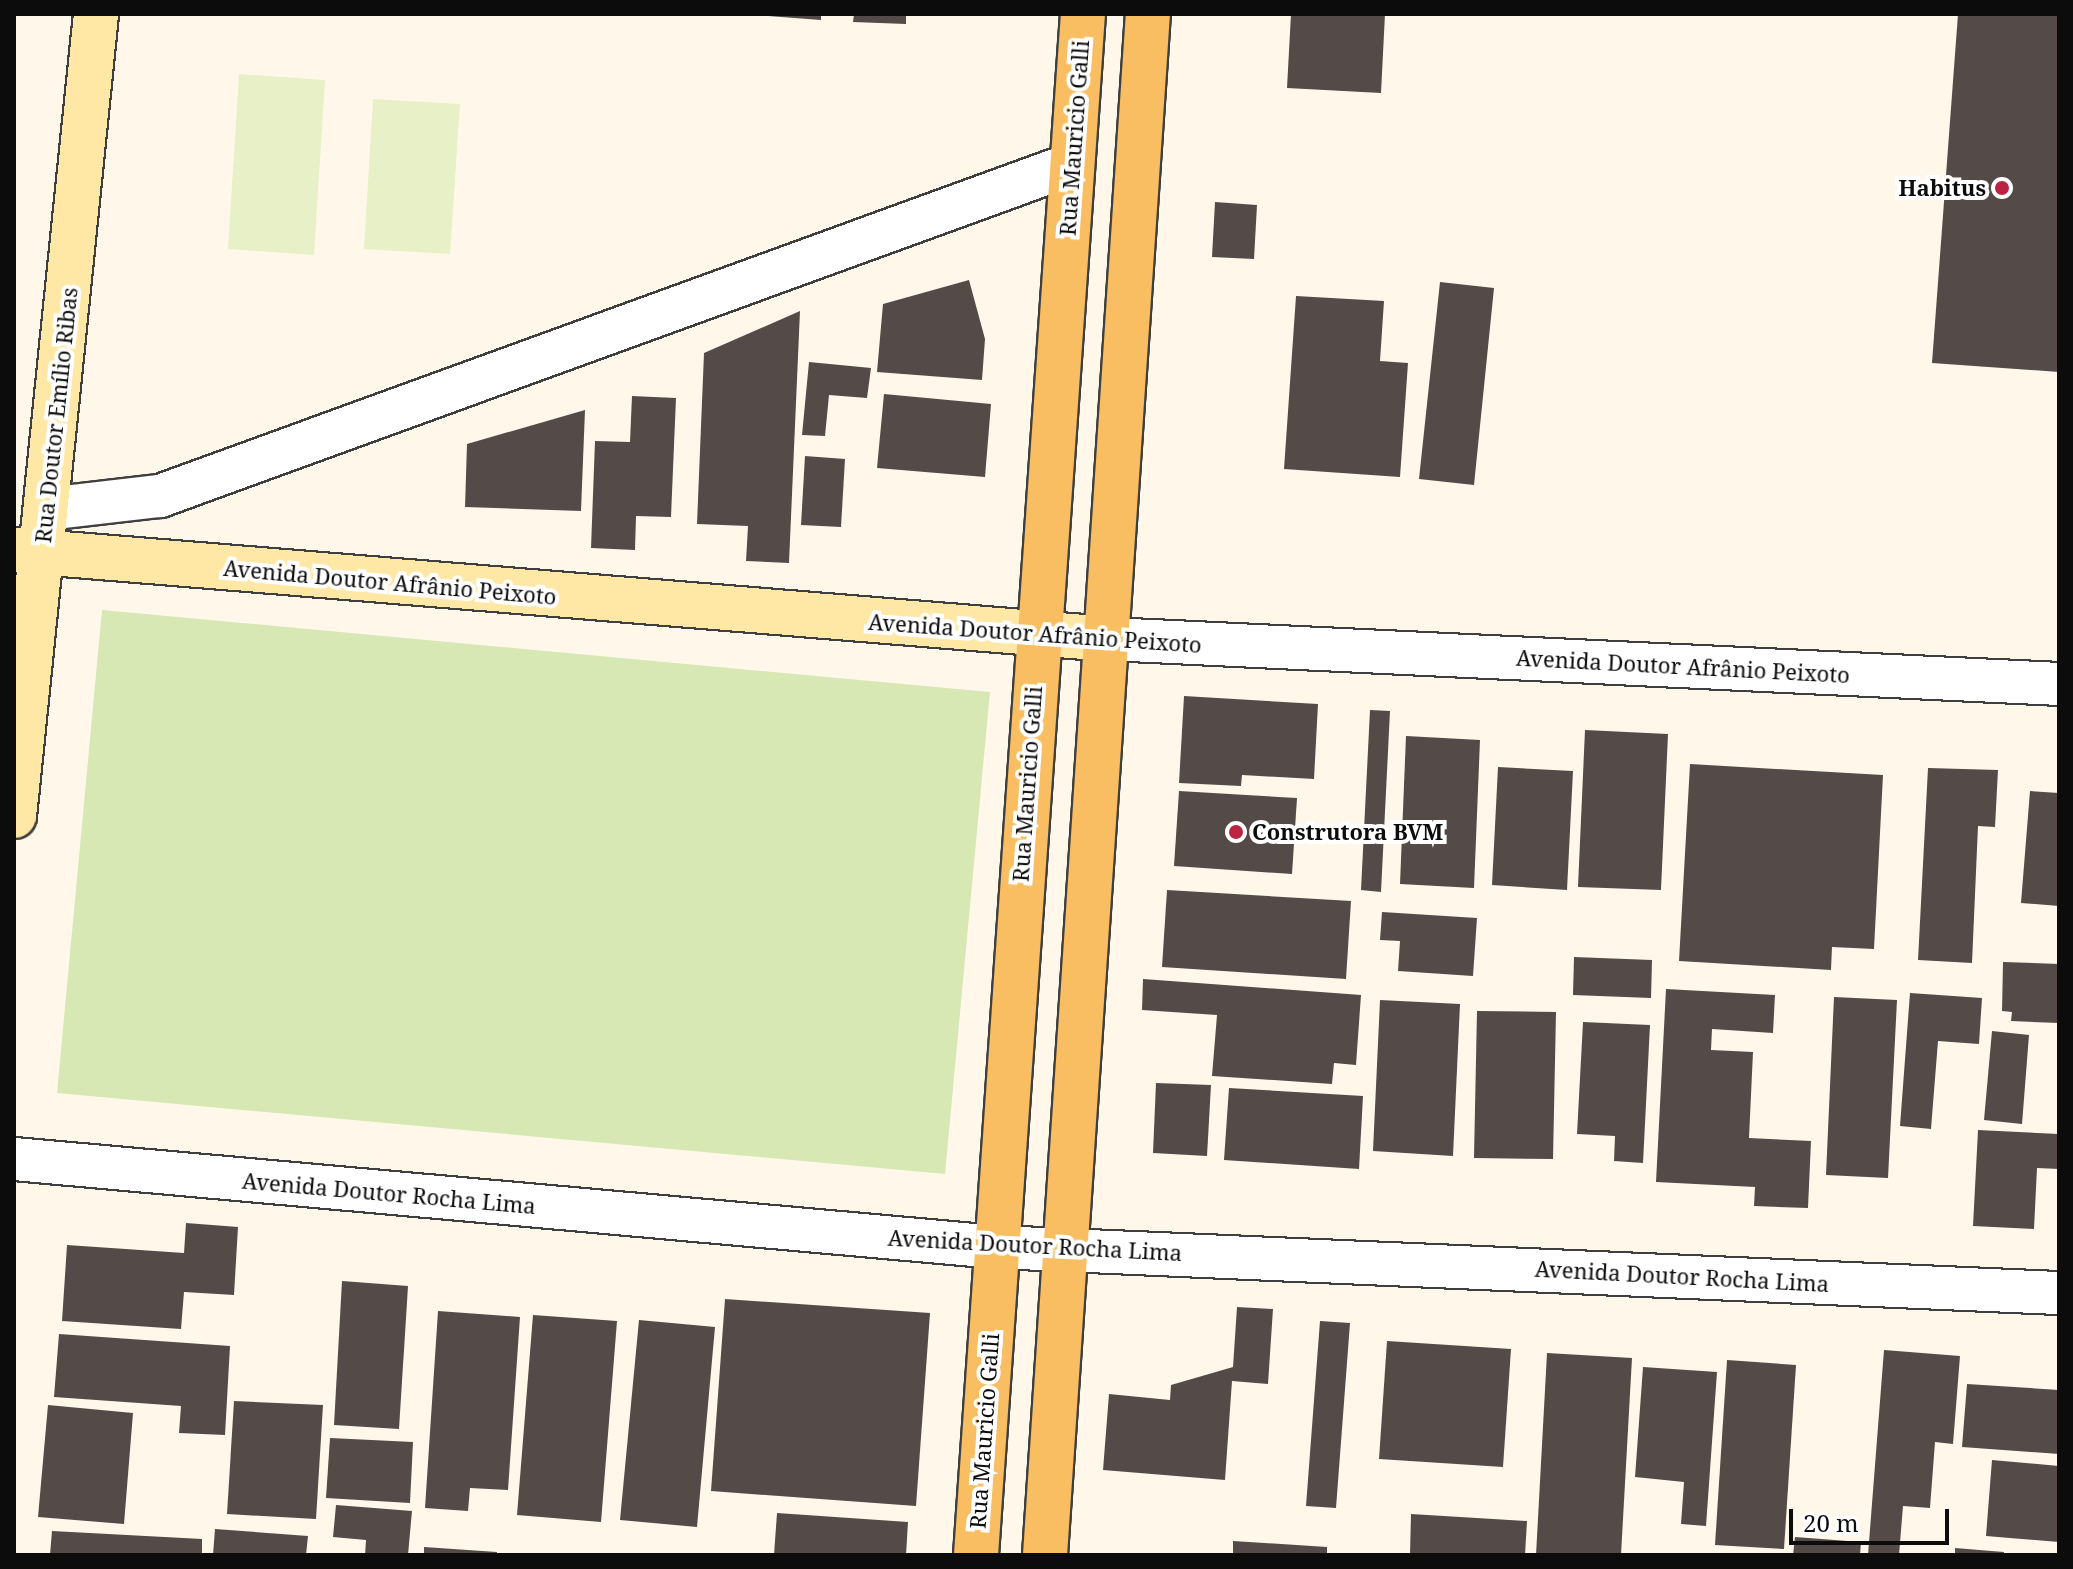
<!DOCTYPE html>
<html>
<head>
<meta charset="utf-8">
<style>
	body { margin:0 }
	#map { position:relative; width:2073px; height:1569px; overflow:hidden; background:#fff8ea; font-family:"Noto Serif",serif }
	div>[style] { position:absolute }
	.green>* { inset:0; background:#d7e8b5 }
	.pitch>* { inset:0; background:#e7f0c7 }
	.building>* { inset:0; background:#544b48 }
	.roads { filter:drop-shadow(2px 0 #3f3f3f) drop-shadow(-2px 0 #3f3f3f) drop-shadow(0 2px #3f3f3f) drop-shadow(0 -2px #3f3f3f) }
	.street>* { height:42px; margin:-21px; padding:0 21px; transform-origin:21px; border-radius:21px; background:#fff }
	.secondary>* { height:44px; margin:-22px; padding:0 22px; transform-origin:22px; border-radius:22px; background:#ffe8a5 }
	.primary>* { height:44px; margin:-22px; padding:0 22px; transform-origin:22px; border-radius:22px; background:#f8be61 }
	.dots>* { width:22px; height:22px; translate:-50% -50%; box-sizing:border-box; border:4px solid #fff; border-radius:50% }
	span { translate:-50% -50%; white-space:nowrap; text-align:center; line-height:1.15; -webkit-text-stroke:8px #fff; paint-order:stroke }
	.street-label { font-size:22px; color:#0c0c0c }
	.poi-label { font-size:22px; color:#0c0c0c; font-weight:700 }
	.right { translate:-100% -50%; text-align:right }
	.left { translate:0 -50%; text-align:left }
	.frame { position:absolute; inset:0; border:16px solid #0c0c0c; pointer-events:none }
	.scale { position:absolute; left:1789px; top:1509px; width:160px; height:36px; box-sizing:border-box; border:4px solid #0c0c0c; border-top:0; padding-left:10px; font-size:24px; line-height:28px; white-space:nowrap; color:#0c0c0c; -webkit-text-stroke:6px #fff; paint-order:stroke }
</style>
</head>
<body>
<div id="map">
	<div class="green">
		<div style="clip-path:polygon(102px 610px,990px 692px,945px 1174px,57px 1093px)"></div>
	</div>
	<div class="pitch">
		<div style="clip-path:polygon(239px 74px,325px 80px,314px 255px,228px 249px)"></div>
		<div style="clip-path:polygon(373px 99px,460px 104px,450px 254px,364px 249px)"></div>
	</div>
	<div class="building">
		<div style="clip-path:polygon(768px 14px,821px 14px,821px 20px,768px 16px)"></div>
		<div style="clip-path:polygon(854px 14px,906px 14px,906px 24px,853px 22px)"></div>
		<div style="clip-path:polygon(1291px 14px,1385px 14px,1381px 93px,1287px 88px)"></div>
		<div style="clip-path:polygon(1958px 14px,2059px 14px,2059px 372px,1932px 363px)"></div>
		<div style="clip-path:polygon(1215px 202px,1257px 205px,1254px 259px,1212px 257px)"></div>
		<div style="clip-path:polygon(969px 280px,985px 339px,982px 380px,877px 372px,883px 304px)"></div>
		<div style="clip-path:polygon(1440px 282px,1494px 288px,1474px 485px,1419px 479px)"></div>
		<div style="clip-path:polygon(1296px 296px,1384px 301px,1380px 361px,1408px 363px,1400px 477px,1284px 469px)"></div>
		<div style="clip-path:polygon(800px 311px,789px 563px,746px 561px,748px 526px,697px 524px,704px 353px)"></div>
		<div style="clip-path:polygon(809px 362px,871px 368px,867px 398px,829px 395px,825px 436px,802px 435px)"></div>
		<div style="clip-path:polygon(884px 394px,991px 404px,985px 477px,877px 468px)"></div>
		<div style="clip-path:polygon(632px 396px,676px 398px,671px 517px,636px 516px,635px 550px,591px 548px,595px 441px,630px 442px)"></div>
		<div style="clip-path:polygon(585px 410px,581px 511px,465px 507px,467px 444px)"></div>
		<div style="clip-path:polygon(805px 456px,845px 459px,841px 527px,801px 525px)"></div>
		<div style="clip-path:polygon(1184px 696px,1318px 704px,1314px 779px,1242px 775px,1241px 786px,1179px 783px)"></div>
		<div style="clip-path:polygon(1370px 710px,1390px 711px,1381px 892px,1361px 890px)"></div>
		<div style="clip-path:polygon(1585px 730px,1668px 734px,1661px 890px,1578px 887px)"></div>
		<div style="clip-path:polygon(1406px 736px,1480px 740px,1474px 888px,1400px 884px)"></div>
		<div style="clip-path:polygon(1690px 764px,1883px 775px,1874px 949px,1832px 947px,1831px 970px,1679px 961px)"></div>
		<div style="clip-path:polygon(1498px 767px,1573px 771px,1567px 890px,1492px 885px)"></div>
		<div style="clip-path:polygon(1928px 768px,1998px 770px,1995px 827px,1978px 826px,1972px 963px,1918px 960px)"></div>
		<div style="clip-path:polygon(1179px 791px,1297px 798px,1292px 874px,1174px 866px)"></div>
		<div style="clip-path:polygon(2030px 791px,2059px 793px,2059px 906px,2021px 903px)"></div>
		<div style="clip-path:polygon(1167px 890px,1351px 901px,1346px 979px,1162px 967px)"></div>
		<div style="clip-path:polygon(1382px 912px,1477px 918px,1473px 976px,1398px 971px,1400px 941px,1380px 940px)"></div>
		<div style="clip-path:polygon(1574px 957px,1652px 960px,1651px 998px,1573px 995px)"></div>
		<div style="clip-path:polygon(2003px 962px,2059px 964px,2059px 1023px,2011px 1021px,2012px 1012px,2002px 1011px)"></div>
		<div style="clip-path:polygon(1143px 979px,1361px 995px,1356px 1065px,1334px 1063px,1332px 1084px,1212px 1076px,1217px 1015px,1142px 1010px)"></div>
		<div style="clip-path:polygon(1666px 989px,1775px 995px,1773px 1033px,1712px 1029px,1711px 1050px,1753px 1052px,1749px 1138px,1811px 1141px,1808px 1208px,1754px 1206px,1755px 1187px,1656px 1182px)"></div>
		<div style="clip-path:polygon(1910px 993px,1982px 998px,1979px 1044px,1938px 1041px,1931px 1129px,1900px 1126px)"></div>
		<div style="clip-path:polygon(1834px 997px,1897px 1000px,1888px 1178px,1826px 1175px)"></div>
		<div style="clip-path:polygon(1380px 1000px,1460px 1004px,1453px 1156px,1373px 1151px)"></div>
		<div style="clip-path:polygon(1477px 1011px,1556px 1012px,1553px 1159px,1474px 1158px)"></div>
		<div style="clip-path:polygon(1583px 1022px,1650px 1025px,1643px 1163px,1614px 1161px,1615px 1136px,1577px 1134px)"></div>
		<div style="clip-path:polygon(1992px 1031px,2029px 1035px,2022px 1124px,1984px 1120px)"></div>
		<div style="clip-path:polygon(1156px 1083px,1211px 1085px,1207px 1156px,1153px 1153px)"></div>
		<div style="clip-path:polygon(1229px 1088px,1363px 1096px,1359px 1169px,1224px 1160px)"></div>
		<div style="clip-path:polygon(1978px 1130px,2059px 1134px,2059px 1169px,2037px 1168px,2034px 1229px,1973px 1226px)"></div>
		<div style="clip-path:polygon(186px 1223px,238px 1227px,234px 1295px,184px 1292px,181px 1329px,62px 1321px,67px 1245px,184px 1253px)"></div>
		<div style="clip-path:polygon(342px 1281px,408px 1286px,399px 1429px,334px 1425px)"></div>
		<div style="clip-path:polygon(725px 1299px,930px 1313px,916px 1506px,711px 1491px)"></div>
		<div style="clip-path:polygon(1237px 1307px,1273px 1309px,1268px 1384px,1232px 1381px,1225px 1480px,1103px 1470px,1109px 1394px,1170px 1400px,1171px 1385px,1233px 1367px)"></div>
		<div style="clip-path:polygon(438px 1311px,520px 1317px,508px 1490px,470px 1488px,468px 1511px,425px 1508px)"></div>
		<div style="clip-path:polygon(533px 1315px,617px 1321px,601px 1522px,517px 1515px)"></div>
		<div style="clip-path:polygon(639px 1320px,715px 1327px,697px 1527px,620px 1520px)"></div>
		<div style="clip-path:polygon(1320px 1321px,1350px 1323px,1336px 1508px,1306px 1506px)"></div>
		<div style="clip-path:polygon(59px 1334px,230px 1346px,225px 1435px,179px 1433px,181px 1406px,54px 1397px)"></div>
		<div style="clip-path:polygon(1387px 1341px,1511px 1349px,1503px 1467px,1379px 1459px)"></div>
		<div style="clip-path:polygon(1884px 1350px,1960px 1356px,1953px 1444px,1935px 1442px,1930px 1508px,1903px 1506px,1899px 1555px,1868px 1555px)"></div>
		<div style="clip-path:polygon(1547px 1353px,1632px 1358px,1621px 1555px,1536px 1555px)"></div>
		<div style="clip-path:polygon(1727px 1360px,1796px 1365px,1784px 1549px,1715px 1545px)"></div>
		<div style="clip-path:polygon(1643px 1367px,1717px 1372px,1706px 1526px,1681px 1524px,1684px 1482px,1635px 1477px)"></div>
		<div style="clip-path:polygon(1967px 1384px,2059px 1390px,2059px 1454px,1962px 1447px)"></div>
		<div style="clip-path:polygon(234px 1401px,323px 1405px,316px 1519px,227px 1514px)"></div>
		<div style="clip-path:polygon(48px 1405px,133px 1413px,124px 1524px,38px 1517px)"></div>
		<div style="clip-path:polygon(330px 1438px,413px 1442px,410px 1503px,326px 1498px)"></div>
		<div style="clip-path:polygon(1992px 1460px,2059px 1466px,2059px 1542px,1986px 1536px)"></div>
		<div style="clip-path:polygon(336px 1505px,412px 1511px,408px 1555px,365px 1555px,366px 1540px,333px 1537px)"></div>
		<div style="clip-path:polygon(777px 1513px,908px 1522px,906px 1555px,774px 1555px)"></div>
		<div style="clip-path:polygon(1411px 1514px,1527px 1521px,1525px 1555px,1410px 1555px)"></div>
		<div style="clip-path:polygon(215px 1529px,308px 1536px,306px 1555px,213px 1555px)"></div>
		<div style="clip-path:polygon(52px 1531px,202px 1539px,202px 1555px,50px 1555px)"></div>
		<div style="clip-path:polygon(1795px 1537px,1861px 1542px,1860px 1555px,1793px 1555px)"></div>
		<div style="clip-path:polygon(1233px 1541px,1327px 1547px,1327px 1555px,1233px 1555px)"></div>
		<div style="clip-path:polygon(424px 1547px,497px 1552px,497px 1555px,424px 1555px)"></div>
		<div style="clip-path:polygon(1955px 1548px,2004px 1552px,2004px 1555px,1955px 1555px)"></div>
	</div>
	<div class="roads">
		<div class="street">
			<div style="left:47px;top:509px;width:114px;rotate:-6.6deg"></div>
			<div style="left:160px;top:496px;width:971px;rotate:-20deg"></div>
			<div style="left:1109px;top:639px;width:951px;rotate:2.71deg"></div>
			<div style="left:14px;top:1159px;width:986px;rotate:5.12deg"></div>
			<div style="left:996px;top:1247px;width:1064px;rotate:2.48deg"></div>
		</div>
		<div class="secondary">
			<div style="left:14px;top:550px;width:1099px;rotate:4.65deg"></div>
			<div style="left:14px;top:816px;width:806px;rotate:-84.16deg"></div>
		</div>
		<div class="primary">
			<div style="left:976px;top:1555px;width:1545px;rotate:-86.03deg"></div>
			<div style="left:1045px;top:1555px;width:1544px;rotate:-86.18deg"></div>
		</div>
	</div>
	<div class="dots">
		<div style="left:2002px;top:188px;background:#bb2441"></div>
		<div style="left:1236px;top:832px;background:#bb2441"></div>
	</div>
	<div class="street-label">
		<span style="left:1074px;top:138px;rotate:-86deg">Rua Mauricio Galli</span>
		<span style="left:56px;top:415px;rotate:-84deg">Rua Doutor Emílio Ribas</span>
		<span style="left:390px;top:582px;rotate:5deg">Avenida Doutor Afrânio Peixoto</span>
		<span style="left:1035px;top:633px;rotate:4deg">Avenida Doutor Afrânio Peixoto</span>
		<span style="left:1683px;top:666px;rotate:3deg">Avenida Doutor Afrânio Peixoto</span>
		<span style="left:1027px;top:784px;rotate:-86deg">Rua Mauricio Galli</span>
		<span style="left:389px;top:1193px;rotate:5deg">Avenida Doutor Rocha Lima</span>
		<span style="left:1035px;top:1245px;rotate:3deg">Avenida Doutor Rocha Lima</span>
		<span style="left:1682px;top:1276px;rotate:3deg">Avenida Doutor Rocha Lima</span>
		<span style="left:984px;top:1431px;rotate:-86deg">Rua Mauricio Galli</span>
	</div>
	<div class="poi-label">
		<span class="right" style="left:1986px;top:188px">Habitus</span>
		<span class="left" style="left:1252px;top:832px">Construtora BVM</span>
	</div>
	<div class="frame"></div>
	<div class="scale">20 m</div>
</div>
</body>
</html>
